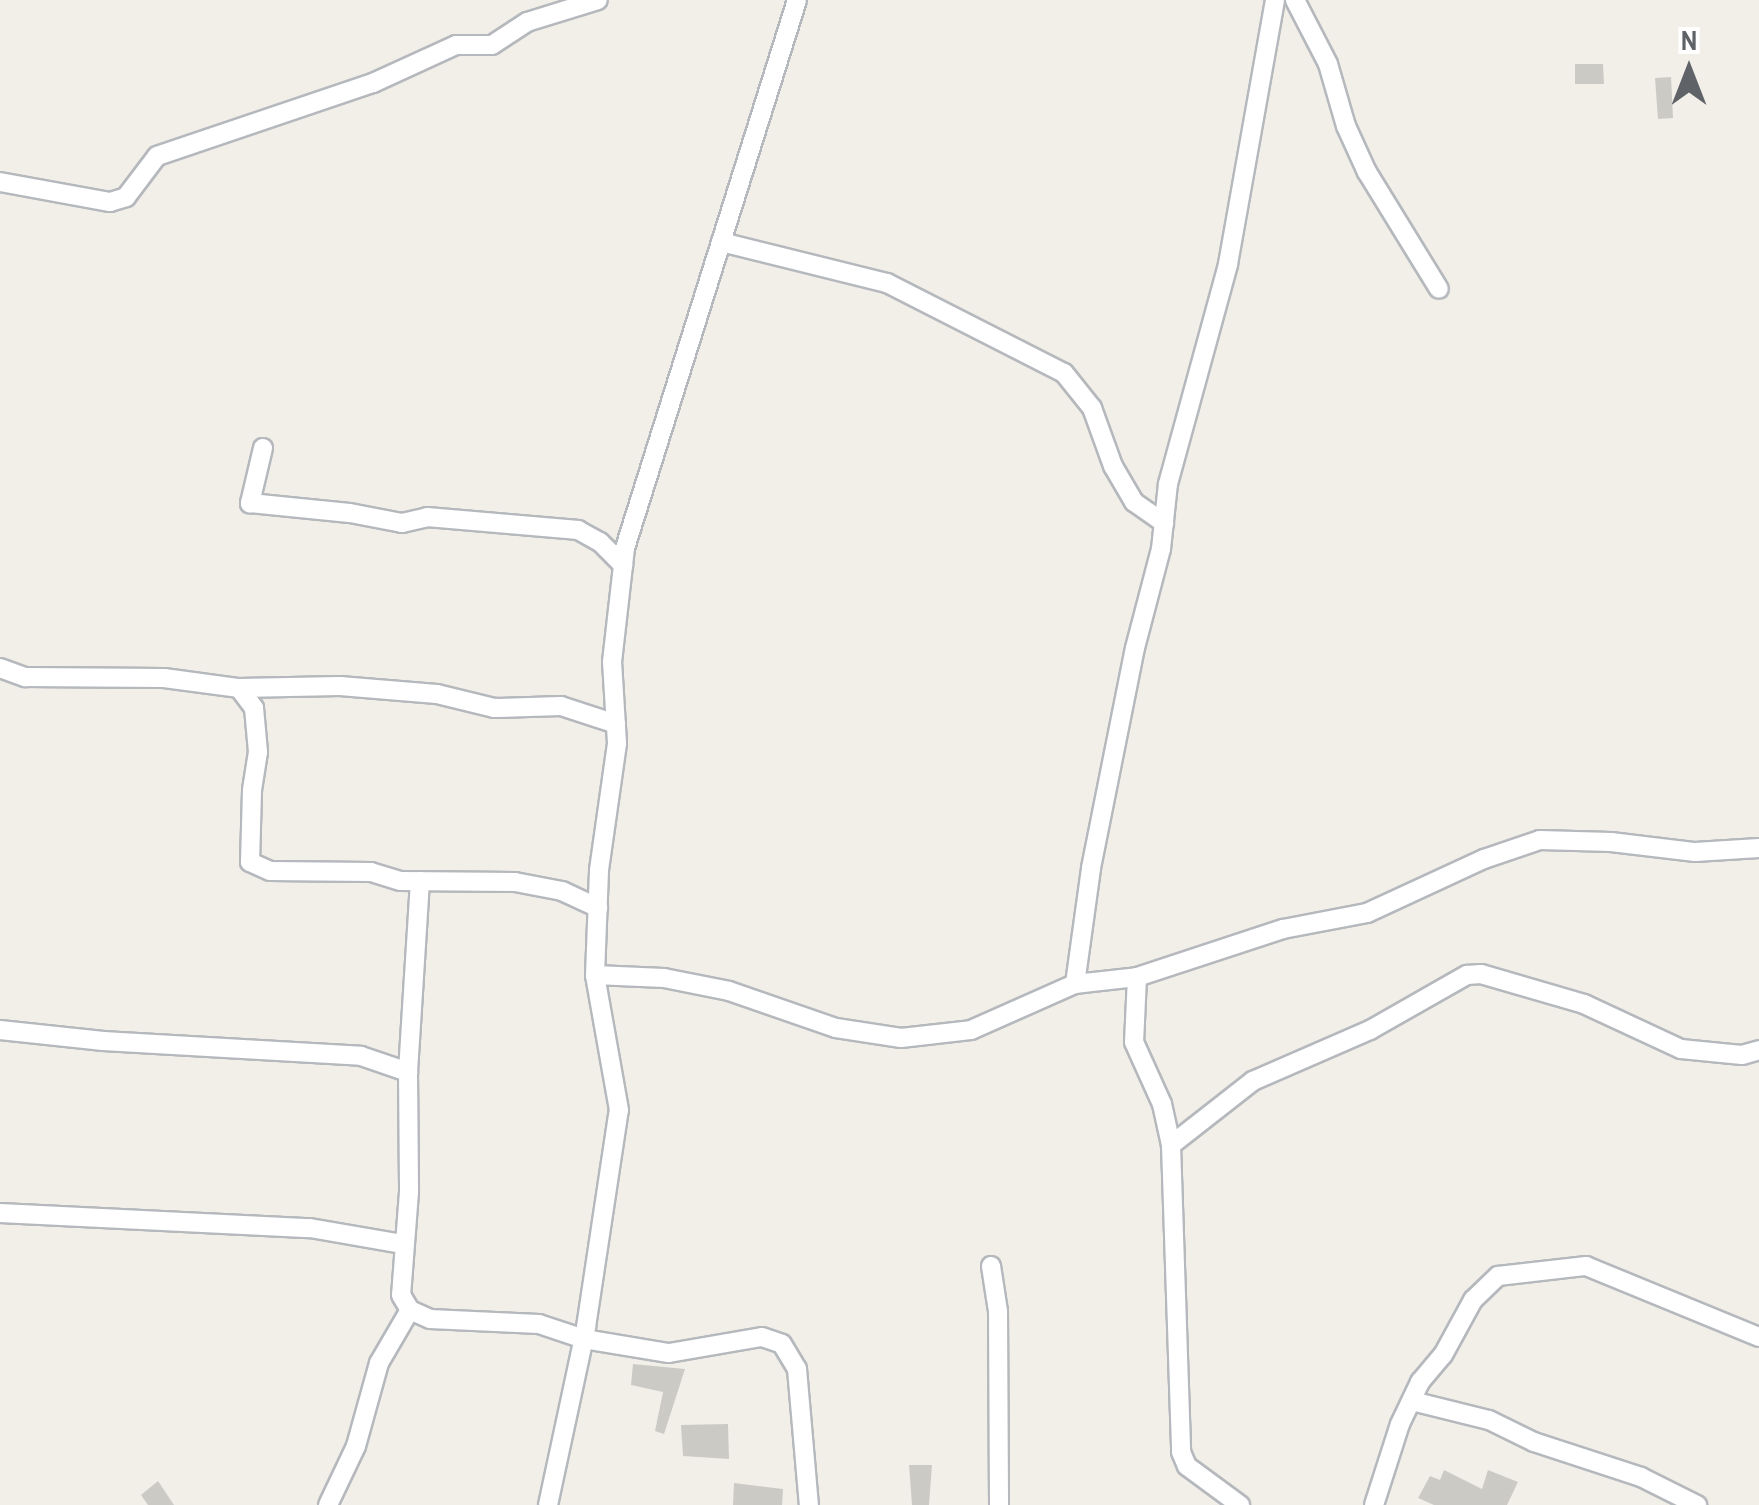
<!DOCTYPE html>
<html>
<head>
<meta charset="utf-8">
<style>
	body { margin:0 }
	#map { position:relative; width:1759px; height:1505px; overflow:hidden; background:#f1efe8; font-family:"Archivo Narrow",sans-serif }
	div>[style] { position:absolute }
	.building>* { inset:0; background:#cccac5 }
	.roads { filter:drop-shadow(2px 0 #b5b8bc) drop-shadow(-2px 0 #b5b8bc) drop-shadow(0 2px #b5b8bc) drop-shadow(0 -2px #b5b8bc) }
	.minor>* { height:18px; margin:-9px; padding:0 9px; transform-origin:9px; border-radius:9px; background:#fff }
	span { translate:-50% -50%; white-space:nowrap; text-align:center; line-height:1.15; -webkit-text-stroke:9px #fff; paint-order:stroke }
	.north { position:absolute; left:1639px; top:20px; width:100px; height:100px; -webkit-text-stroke:8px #fff; paint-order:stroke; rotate:0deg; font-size:28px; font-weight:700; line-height:40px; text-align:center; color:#5f6368 }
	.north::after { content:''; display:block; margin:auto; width:35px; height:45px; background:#5f6368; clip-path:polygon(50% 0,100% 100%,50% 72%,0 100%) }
</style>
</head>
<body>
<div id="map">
	<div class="building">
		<div style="clip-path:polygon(1575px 64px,1603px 64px,1604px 84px,1575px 84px)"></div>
		<div style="clip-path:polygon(1671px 77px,1673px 118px,1658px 119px,1655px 78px)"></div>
		<div style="clip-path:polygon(633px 1364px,685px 1369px,664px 1434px,655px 1431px,663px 1392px,631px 1385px)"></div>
		<div style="clip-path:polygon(728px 1424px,729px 1459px,683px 1456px,681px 1425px)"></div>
		<div style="clip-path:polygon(909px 1465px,932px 1465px,929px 1505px,912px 1505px)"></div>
		<div style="clip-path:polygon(1444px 1470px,1482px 1489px,1488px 1470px,1518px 1482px,1507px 1505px,1434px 1505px,1418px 1498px,1430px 1476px,1440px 1480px)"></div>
		<div style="clip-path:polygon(158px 1481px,174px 1505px,148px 1505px,141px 1495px)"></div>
		<div style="clip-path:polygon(734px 1483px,783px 1489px,782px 1505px,733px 1505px)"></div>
	</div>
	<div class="roads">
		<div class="minor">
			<div style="left:1295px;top:0;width:72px;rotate:62.7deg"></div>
			<div style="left:1328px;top:64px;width:65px;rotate:73.8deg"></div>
			<div style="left:1346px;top:126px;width:51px;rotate:65.5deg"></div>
			<div style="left:1367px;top:172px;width:137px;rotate:58.4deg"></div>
			<div style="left:0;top:182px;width:112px;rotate:10.3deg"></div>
			<div style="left:110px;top:202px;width:17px;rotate:-17deg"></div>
			<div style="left:126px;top:197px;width:51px;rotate:-52.9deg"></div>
			<div style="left:157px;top:156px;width:228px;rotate:-18.7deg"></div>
			<div style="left:373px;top:83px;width:91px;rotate:-24.6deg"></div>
			<div style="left:456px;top:45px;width:36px"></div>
			<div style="left:492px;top:45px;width:42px;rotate:-33.3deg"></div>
			<div style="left:527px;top:22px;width:74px;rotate:-17.2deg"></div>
			<div style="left:721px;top:242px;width:171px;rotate:13.9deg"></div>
			<div style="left:887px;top:283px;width:199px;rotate:27deg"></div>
			<div style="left:1064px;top:373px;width:45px;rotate:51.3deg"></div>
			<div style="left:1092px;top:408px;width:62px;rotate:70.1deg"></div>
			<div style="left:1113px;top:466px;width:42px;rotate:59.7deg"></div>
			<div style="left:1134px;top:502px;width:37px;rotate:35deg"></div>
			<div style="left:263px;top:448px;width:57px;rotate:103.3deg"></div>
			<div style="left:250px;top:503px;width:100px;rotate:5.7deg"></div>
			<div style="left:350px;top:513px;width:53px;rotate:10.9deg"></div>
			<div style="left:402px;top:523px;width:26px;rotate:-13deg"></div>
			<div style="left:427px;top:517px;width:152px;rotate:4.9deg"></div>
			<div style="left:578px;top:530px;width:25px;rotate:29deg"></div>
			<div style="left:600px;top:542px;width:33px;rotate:45deg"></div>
			<div style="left:0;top:668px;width:27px;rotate:20deg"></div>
			<div style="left:25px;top:677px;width:139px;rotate:0.4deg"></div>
			<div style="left:164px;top:678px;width:76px;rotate:7.6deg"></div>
			<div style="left:239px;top:688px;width:25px;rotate:53deg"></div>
			<div style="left:254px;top:708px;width:44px;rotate:84.8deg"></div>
			<div style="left:258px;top:752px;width:39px;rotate:99deg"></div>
			<div style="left:252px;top:791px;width:71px;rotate:91.6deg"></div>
			<div style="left:250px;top:862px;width:22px;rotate:24deg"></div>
			<div style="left:270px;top:871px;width:101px;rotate:0.6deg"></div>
			<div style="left:371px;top:872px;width:31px;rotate:17deg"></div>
			<div style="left:401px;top:881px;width:114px;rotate:0.5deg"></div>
			<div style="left:515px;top:882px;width:48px;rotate:10.8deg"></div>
			<div style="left:562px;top:891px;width:40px;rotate:25deg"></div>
			<div style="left:239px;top:688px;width:101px;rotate:-1.1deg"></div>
			<div style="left:340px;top:686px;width:97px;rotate:4.7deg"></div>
			<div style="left:437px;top:694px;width:59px;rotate:13.8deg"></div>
			<div style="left:494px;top:708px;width:67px;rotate:-1.7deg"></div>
			<div style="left:561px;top:706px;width:58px;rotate:18.1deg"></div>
			<div style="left:420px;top:881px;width:191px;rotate:93.6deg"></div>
			<div style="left:408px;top:1072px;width:120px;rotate:89.5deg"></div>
			<div style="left:409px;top:1192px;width:103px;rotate:94.4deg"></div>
			<div style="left:401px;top:1295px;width:17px;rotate:59deg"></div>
			<div style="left:410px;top:1310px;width:22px;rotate:24deg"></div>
			<div style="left:430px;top:1319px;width:109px;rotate:2.6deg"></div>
			<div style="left:539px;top:1324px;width:47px;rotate:18.4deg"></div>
			<div style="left:584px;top:1339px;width:86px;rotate:9.4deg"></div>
			<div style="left:669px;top:1353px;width:94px;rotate:-9.8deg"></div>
			<div style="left:762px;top:1337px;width:21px;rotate:19deg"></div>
			<div style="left:782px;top:1344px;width:29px;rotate:59deg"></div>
			<div style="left:797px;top:1369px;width:137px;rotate:85deg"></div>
			<div style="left:595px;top:975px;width:69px;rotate:2.5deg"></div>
			<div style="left:664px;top:978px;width:66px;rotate:11.3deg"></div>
			<div style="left:729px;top:991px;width:113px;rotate:19.1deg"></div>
			<div style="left:836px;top:1028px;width:66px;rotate:8.7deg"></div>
			<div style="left:901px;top:1038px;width:70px;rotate:-6.5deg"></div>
			<div style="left:971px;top:1030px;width:114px;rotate:-23.9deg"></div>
			<div style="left:1075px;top:984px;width:62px;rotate:-6.4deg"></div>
			<div style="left:1137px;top:977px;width:154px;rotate:-18.2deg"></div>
			<div style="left:1283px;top:929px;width:86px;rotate:-10.8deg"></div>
			<div style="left:1367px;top:913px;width:129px;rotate:-24.8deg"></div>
			<div style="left:1484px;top:859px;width:59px;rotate:-18.7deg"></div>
			<div style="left:1540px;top:840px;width:71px;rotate:1.6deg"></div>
			<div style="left:1611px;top:842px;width:85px;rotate:6.8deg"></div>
			<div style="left:1695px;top:852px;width:64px;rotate:-3.6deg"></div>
			<div style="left:1137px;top:977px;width:65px;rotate:92.6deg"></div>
			<div style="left:1134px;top:1042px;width:68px;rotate:65.7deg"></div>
			<div style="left:1162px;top:1104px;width:42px;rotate:77.6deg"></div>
			<div style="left:1171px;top:1145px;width:307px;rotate:88.1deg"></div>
			<div style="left:1181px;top:1452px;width:15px;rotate:67deg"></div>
			<div style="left:1187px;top:1466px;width:66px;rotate:36.3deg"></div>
			<div style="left:1075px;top:984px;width:117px;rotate:-82.1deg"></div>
			<div style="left:1091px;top:868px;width:224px;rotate:-78.7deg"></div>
			<div style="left:1135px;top:648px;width:102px;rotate:-75.3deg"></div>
			<div style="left:1161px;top:549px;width:65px;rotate:-83.9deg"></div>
			<div style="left:1168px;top:484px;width:228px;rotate:-74.7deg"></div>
			<div style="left:1228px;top:264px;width:268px;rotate:-79.9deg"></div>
			<div style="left:0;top:1030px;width:104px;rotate:6.1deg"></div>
			<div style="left:103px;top:1041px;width:258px;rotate:3.3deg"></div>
			<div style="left:361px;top:1056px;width:50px;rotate:18.8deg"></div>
			<div style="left:1171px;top:1145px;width:104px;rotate:-38deg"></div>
			<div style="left:1253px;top:1081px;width:128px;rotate:-23.6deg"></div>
			<div style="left:1370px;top:1030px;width:112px;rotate:-29.6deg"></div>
			<div style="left:1467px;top:975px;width:14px;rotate:-4deg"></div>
			<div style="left:1481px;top:974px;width:107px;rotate:16.2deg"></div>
			<div style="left:1584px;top:1004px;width:107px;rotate:24.9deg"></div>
			<div style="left:1681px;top:1049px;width:61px;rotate:5.6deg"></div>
			<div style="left:1742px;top:1055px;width:18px;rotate:-16deg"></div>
			<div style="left:0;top:1213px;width:310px;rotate:2.8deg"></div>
			<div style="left:310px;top:1228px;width:93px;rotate:9.9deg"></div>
			<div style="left:991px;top:1266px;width:46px;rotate:81.2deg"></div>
			<div style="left:998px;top:1311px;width:194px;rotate:89.7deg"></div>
			<div style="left:1412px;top:1401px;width:79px;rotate:13.9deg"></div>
			<div style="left:1489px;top:1420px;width:50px;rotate:26.1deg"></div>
			<div style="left:1534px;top:1442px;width:113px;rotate:18.1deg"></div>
			<div style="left:1641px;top:1477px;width:63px;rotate:26.6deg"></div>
			<div style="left:328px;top:1505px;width:65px;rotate:-64.6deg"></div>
			<div style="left:356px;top:1446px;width:86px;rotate:-74.5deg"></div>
			<div style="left:379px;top:1363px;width:61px;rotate:-59.7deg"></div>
			<div style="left:548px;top:1505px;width:182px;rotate:-77.9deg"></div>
			<div style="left:586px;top:1327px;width:219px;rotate:-81.4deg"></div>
			<div style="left:619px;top:1110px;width:137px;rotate:-100.1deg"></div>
			<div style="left:595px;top:975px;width:105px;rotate:-87.8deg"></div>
			<div style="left:599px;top:870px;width:128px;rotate:-81.9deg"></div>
			<div style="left:617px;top:743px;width:81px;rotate:-93.5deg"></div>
			<div style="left:612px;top:662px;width:115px;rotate:-83.5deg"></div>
			<div style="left:625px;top:548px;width:574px;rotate:-72.57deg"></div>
			<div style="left:1374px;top:1505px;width:85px;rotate:-72.2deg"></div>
			<div style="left:1400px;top:1424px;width:47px;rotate:-64.5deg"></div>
			<div style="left:1420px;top:1382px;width:35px;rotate:-50deg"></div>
			<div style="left:1443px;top:1355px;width:63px;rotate:-61.4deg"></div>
			<div style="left:1473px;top:1300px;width:35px;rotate:-44deg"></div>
			<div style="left:1498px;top:1276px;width:89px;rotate:-6.5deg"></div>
			<div style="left:1586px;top:1266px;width:187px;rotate:22.3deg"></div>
		</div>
	</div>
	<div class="north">N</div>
</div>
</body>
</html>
